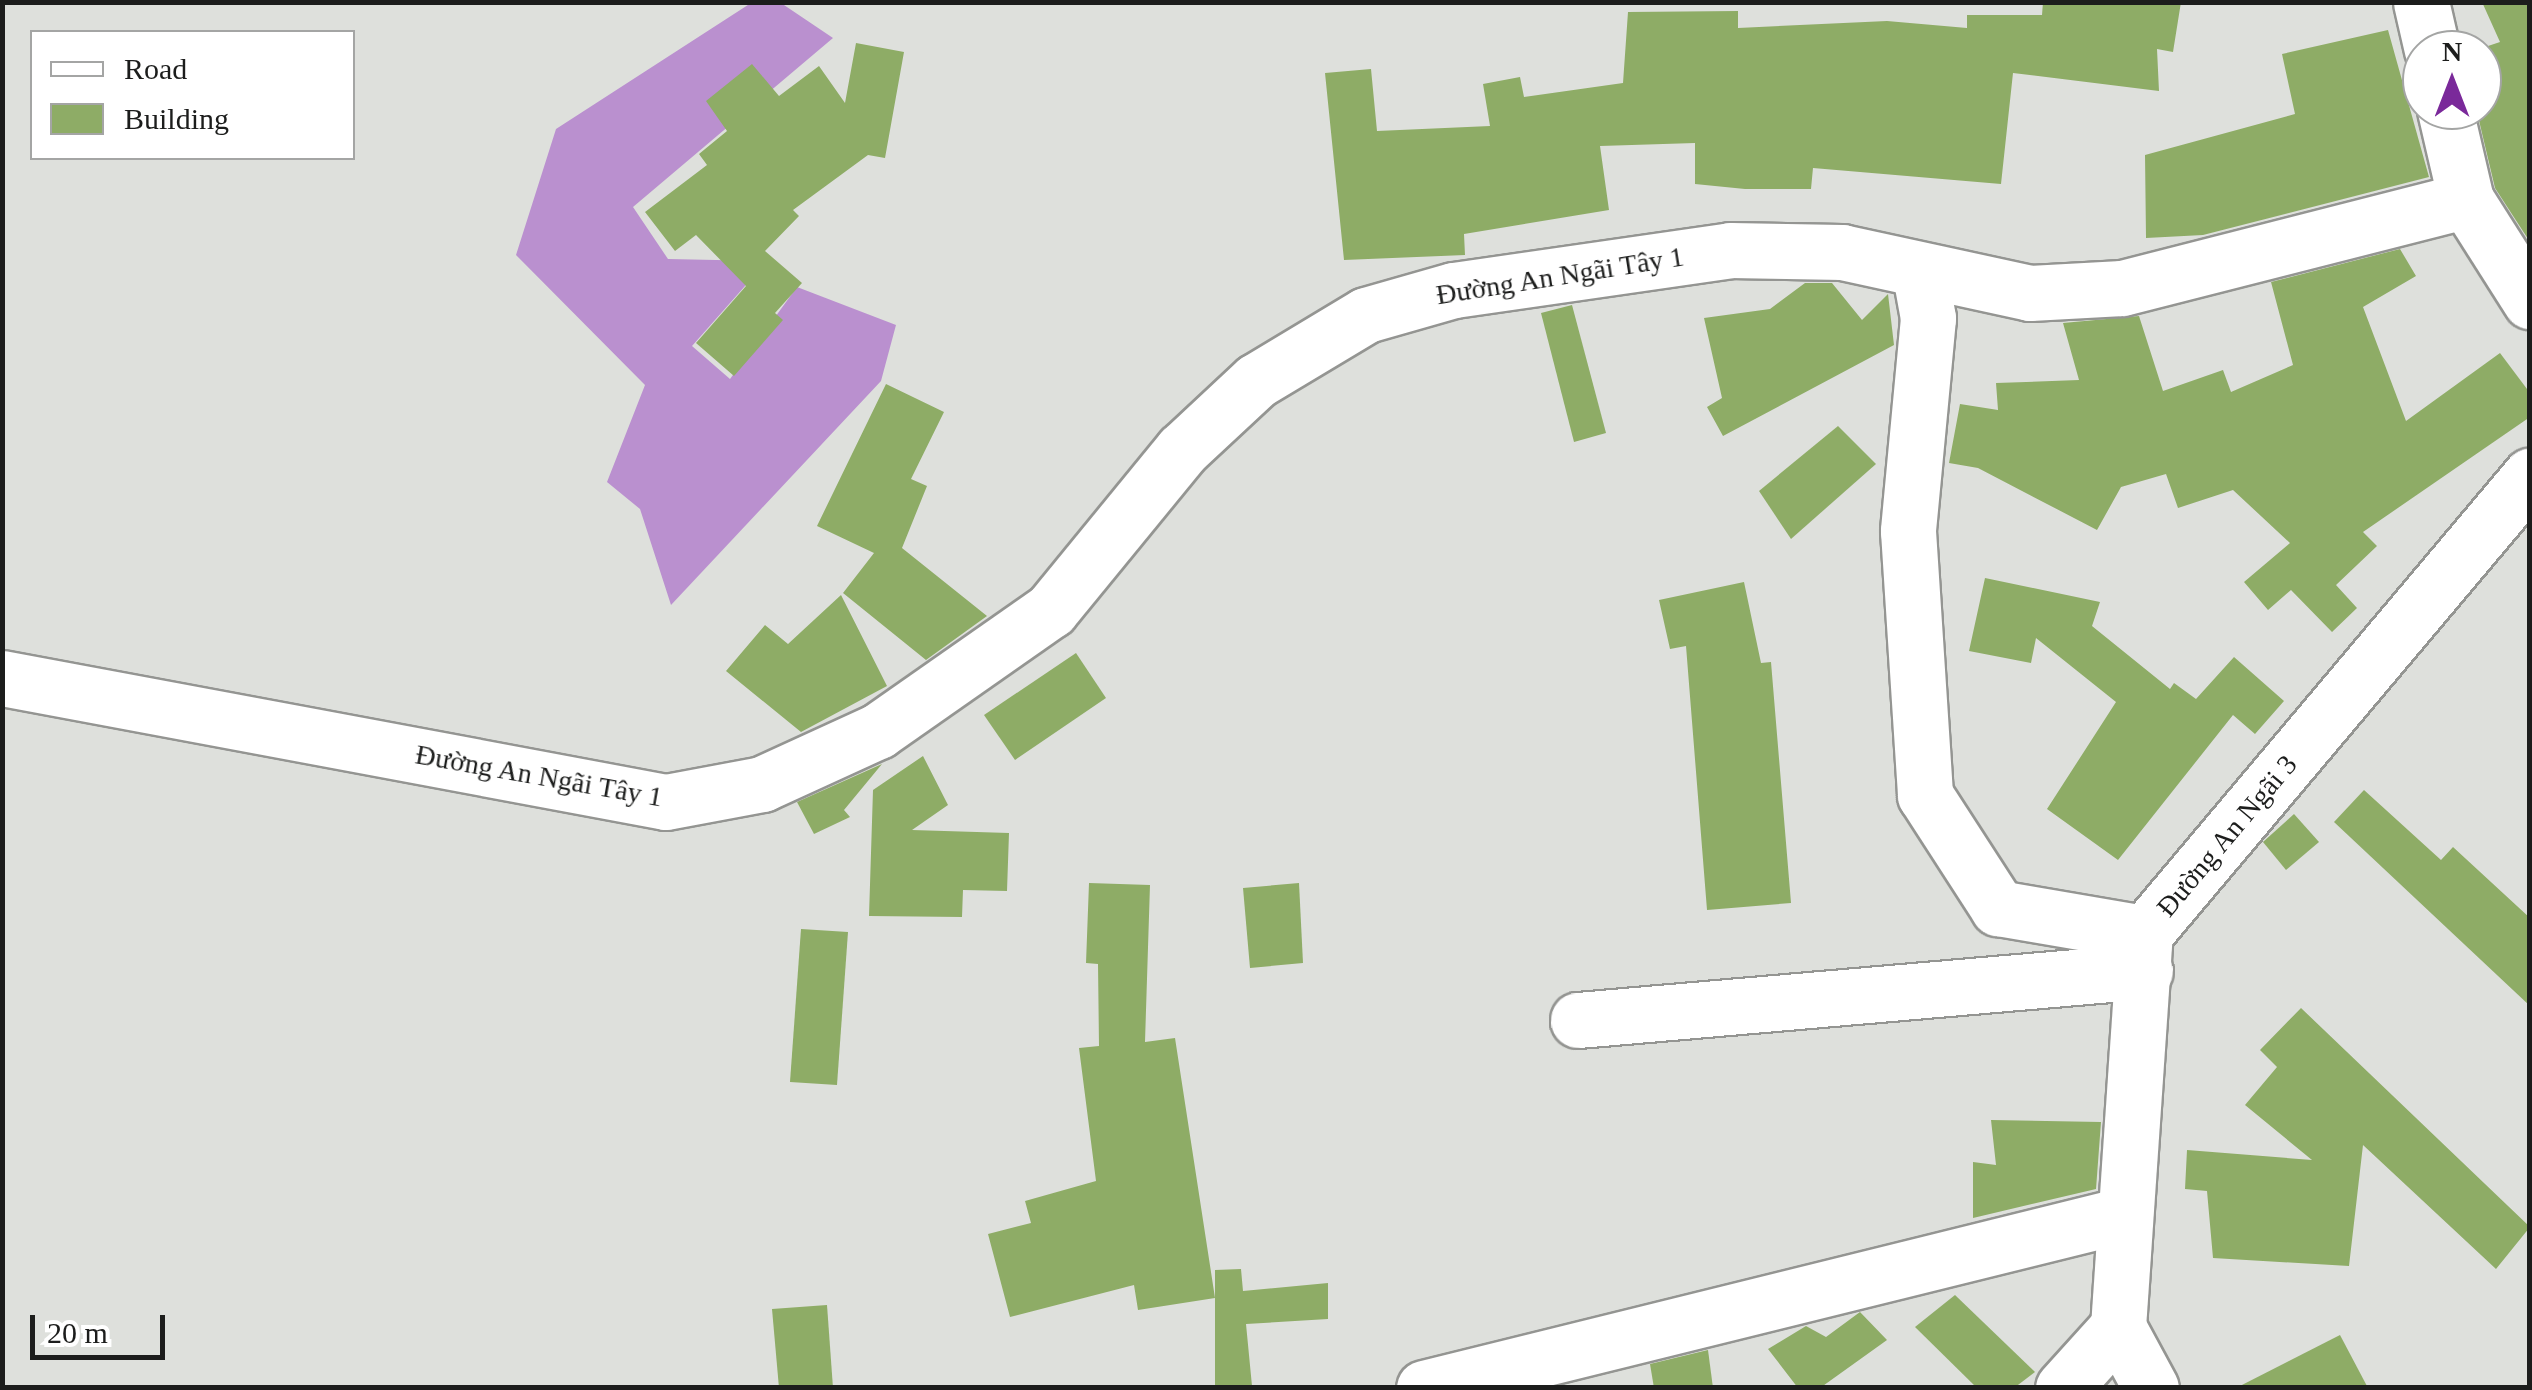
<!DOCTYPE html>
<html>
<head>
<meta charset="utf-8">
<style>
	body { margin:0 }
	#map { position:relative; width:2532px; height:1390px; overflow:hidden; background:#dee0dc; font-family:Georgia,serif }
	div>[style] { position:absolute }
	.forest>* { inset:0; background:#ba90cf }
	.building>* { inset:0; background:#8eac66 }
	.roads { filter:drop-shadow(2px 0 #949592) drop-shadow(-2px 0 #949592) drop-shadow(0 2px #949592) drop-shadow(0 -2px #949592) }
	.minor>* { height:55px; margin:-27.5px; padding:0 27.5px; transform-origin:27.5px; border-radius:27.5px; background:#fff }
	span { translate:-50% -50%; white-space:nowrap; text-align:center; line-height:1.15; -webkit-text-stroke:9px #fff; paint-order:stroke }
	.street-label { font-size:28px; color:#1c1d1c }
	.frame { position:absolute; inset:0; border:5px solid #1c1d1c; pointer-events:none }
	.legend { position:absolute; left:30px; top:30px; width:325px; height:130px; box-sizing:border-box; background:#fff; border:2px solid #a4a5a4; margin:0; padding:12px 18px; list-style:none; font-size:30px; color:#1c1d1c }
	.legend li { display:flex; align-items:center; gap:20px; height:50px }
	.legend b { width:50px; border:2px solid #a4a5a4 }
	.north { position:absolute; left:2402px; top:30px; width:100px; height:100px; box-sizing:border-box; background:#fff; border:2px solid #a4a5a4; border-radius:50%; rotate:0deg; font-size:28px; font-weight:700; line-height:40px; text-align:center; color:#1c1d1c }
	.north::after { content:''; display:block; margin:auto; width:35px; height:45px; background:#7a299a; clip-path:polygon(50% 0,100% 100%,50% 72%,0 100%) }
	.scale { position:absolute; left:30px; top:1315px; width:135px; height:45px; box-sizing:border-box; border:5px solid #1c1d1c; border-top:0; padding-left:12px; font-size:30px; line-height:35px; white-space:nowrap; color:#1c1d1c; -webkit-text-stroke:8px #fff; paint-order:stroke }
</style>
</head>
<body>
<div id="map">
	<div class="forest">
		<div style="clip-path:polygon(751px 3px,781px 3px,833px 38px,633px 207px,668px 259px,767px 261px,692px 346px,730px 379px,797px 287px,896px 325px,881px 381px,671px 605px,640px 509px,607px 482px,645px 385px,516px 255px,556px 129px)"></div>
	</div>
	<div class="building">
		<div style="clip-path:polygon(2043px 2px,2181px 2px,2173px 52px,2157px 49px,2159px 91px,2013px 73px,2001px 184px,1813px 168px,1811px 189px,1745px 189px,1695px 184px,1695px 143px,1600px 146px,1609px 210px,1464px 234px,1465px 255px,1344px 260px,1325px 73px,1371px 69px,1377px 131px,1490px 126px,1483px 84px,1520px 77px,1524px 97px,1623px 83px,1628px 12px,1738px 11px,1738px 28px,1887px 21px,1967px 28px,1967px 15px,2042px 15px)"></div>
		<div style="clip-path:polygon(2482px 2px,2530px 2px,2530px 242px,2495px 188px,2477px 112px,2482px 48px,2500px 42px)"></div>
		<div style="clip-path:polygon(2388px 30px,2429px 177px,2203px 235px,2146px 238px,2145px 155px,2295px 114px,2282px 54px)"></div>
		<div style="clip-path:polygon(856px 43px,904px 52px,885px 158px,868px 155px,793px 210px,799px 216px,765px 251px,802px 283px,775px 313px,783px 320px,734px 376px,696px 343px,746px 286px,696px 235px,675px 251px,645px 212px,707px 165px,699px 154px,727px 131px,706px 101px,752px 64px,779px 96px,819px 66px,845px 103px)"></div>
		<div style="clip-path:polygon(2400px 249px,2416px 276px,2363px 307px,2406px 421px,2500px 353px,2530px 393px,2530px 417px,2363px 532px,2377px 546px,2336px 585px,2357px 608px,2332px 632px,2291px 590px,2268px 610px,2244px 582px,2290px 543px,2233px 490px,2178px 508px,2166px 474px,2121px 487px,2097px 530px,1978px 468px,1949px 463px,1960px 404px,1998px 410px,1996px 383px,2079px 380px,2063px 323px,2139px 316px,2163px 391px,2223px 370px,2231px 392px,2293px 365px,2271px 282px)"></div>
		<div style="clip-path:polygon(1805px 283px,1832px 283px,1862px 320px,1888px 294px,1894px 345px,1723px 436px,1707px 407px,1722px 398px,1704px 318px,1770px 309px)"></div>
		<div style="clip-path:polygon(1572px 305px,1606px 433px,1574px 442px,1541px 313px)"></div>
		<div style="clip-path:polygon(886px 384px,944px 412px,911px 479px,927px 486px,902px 548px,987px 616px,926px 660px,843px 593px,874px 553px,817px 526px)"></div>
		<div style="clip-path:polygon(1838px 426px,1876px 464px,1791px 539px,1759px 491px)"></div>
		<div style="clip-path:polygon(1985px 578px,2100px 602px,2092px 626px,2170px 689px,2174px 683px,2196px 699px,2234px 657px,2284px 701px,2255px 734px,2233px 715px,2118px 860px,2047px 809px,2116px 702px,2036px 638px,2031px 663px,1969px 651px)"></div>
		<div style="clip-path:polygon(1744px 582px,1761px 663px,1771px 662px,1791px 903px,1707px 910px,1686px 646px,1670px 649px,1659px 600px)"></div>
		<div style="clip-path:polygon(841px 595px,887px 686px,801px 732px,726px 671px,765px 625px,788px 644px)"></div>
		<div style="clip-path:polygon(1076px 653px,1106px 698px,1015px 760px,984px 715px)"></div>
		<div style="clip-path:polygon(923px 756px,948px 805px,912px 830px,1009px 833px,1007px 891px,963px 890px,962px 917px,869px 916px,873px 790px)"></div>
		<div style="clip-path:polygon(882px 764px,844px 810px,850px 817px,814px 834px,797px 802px)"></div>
		<div style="clip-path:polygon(2364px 790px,2441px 860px,2453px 847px,2530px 918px,2530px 1006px,2334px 822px)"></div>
		<div style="clip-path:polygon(2294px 814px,2319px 842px,2286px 870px,2263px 842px)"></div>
		<div style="clip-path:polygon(1089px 883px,1150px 885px,1145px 1042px,1175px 1038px,1215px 1298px,1138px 1310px,1134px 1285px,1010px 1317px,988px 1234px,1031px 1223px,1025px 1201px,1096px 1181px,1079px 1048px,1099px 1046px,1098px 964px,1086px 963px)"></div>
		<div style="clip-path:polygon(1299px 883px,1303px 963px,1250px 968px,1243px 888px)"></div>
		<div style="clip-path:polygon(801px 929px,848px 932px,837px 1085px,790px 1082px)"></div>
		<div style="clip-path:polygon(2301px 1008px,2530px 1227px,2496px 1269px,2363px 1145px,2349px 1266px,2213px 1258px,2207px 1191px,2185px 1189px,2187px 1150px,2312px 1160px,2245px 1105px,2277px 1067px,2260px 1050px)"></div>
		<div style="clip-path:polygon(1991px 1120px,2101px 1122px,2096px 1189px,1973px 1218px,1973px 1162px,1996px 1165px)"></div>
		<div style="clip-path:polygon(1241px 1269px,1243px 1291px,1328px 1283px,1328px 1319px,1246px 1324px,1252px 1386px,1215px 1388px,1215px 1270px)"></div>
		<div style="clip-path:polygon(1955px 1295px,2035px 1372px,2014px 1388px,1977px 1388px,1915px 1327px)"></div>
		<div style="clip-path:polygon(827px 1305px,833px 1388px,779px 1388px,772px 1309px)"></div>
		<div style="clip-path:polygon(1860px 1312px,1887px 1340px,1820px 1388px,1798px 1388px,1768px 1349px,1806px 1326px,1826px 1337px)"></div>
		<div style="clip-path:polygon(2340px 1335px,2368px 1388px,2236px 1388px)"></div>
		<div style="clip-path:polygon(1708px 1350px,1713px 1388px,1654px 1388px,1650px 1364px)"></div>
	</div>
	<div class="roads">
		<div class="minor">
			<div style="left:2421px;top:2px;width:49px;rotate:77.1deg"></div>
			<div style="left:2445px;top:110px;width:92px;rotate:76.9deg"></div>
			<div style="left:2466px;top:200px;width:120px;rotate:57.6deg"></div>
			<div style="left:1920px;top:274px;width:45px;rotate:79.7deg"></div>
			<div style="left:1928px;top:318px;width:214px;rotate:95.4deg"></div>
			<div style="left:1908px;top:531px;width:265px;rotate:86.3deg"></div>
			<div style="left:1925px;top:795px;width:135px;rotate:57.1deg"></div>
			<div style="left:1998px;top:908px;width:149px;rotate:9.7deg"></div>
			<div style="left:2px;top:678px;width:675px;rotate:10.58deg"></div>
			<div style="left:666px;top:802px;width:98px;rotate:-10.6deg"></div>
			<div style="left:762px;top:784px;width:128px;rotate:-24.6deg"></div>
			<div style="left:878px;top:731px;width:211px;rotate:-35deg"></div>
			<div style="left:1051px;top:610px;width:207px;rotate:-50.7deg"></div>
			<div style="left:1182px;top:450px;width:101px;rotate:-43deg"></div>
			<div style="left:1256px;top:381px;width:128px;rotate:-31deg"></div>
			<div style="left:1366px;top:315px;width:91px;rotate:-15.9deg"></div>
			<div style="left:1454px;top:290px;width:279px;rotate:-8.2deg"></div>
			<div style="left:1730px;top:250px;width:112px;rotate:1deg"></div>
			<div style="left:1842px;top:252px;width:192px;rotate:12.3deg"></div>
			<div style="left:2030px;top:293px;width:92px;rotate:-3.1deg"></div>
			<div style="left:2122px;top:288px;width:355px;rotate:-14.3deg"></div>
			<div style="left:1578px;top:1020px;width:569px;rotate:-4.94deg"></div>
			<div style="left:1424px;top:1388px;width:720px;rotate:-13.9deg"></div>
			<div style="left:2063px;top:1388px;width:82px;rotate:-48deg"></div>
			<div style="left:2151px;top:1388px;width:69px;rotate:-118.4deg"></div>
			<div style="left:2118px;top:1327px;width:395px;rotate:-86.1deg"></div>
			<div style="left:2145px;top:933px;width:598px;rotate:-49.89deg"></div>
		</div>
	</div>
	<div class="street-label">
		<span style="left:1560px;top:276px;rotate:-9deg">Đường An Ngãi Tây 1</span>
		<span style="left:539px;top:776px;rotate:10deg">Đường An Ngãi Tây 1</span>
		<span style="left:2227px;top:836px;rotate:-50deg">Đường An Ngãi 3</span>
	</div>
	<div class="frame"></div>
	<ul class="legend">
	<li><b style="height:12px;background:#fff"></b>Road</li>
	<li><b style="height:28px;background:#8eac66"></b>Building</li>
	</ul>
	<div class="north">N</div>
	<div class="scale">20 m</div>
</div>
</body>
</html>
